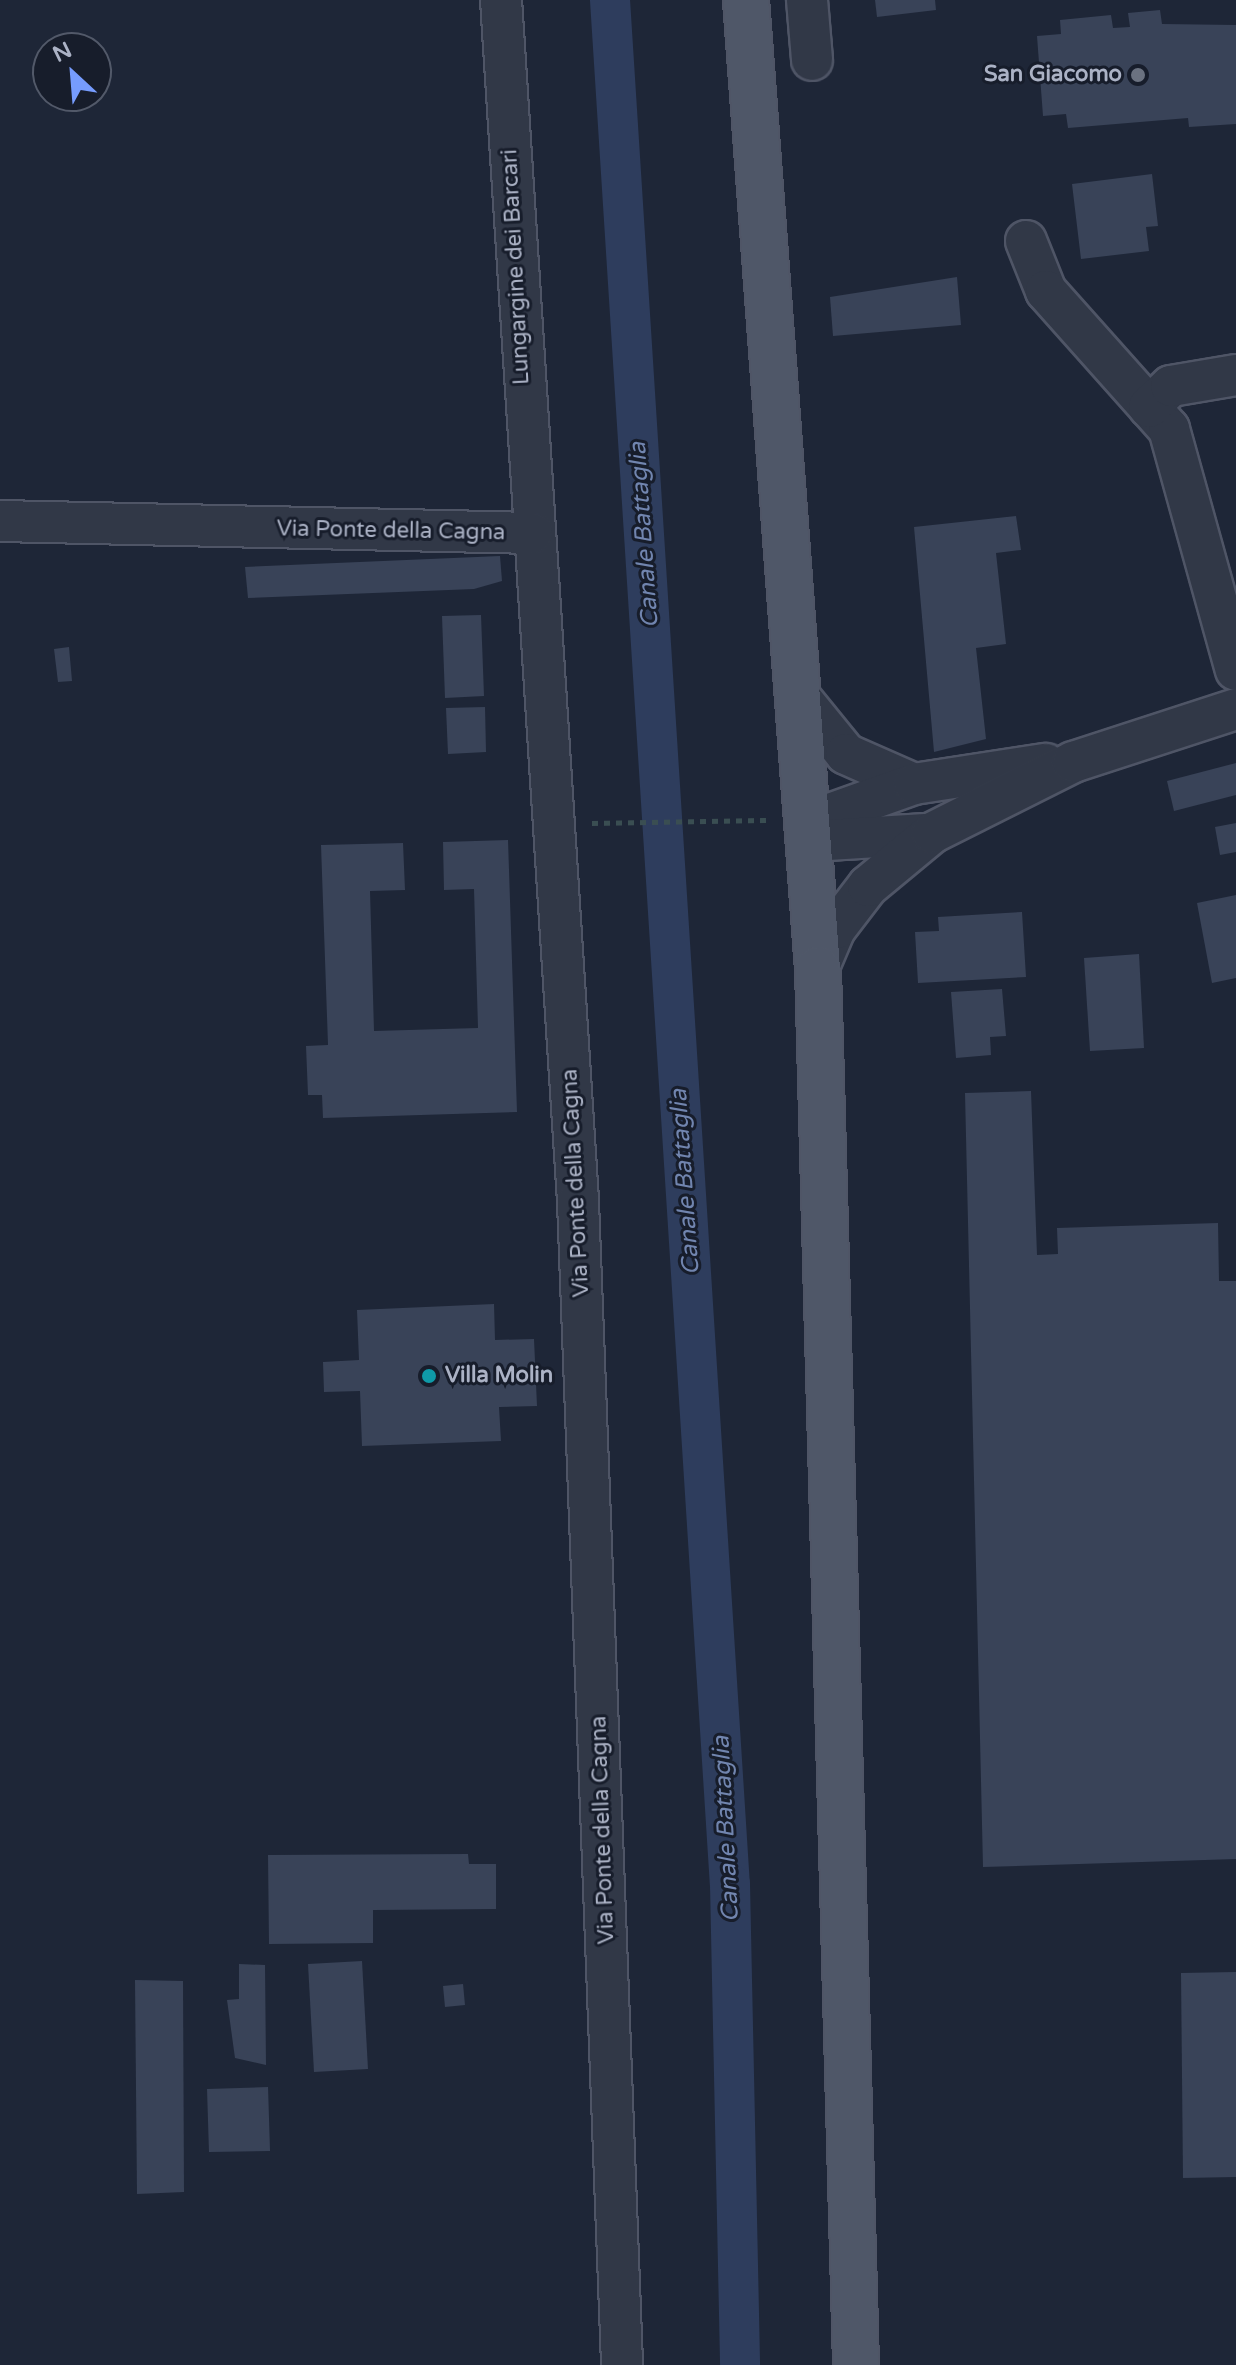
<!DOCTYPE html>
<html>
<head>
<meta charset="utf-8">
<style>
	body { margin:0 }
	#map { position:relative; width:1236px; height:2365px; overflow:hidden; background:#1e2637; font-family:"Varela Round",sans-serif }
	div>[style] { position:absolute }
	.canal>* { height:40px; margin:-20px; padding:0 20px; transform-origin:20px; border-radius:20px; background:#2e3d5d }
	.building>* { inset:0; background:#394358 }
	.path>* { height:5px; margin-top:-2.5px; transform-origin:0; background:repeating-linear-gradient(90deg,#3a4e52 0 6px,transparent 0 12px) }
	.roads { filter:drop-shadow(2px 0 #4f5566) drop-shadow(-2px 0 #4f5566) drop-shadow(0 2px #4f5566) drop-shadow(0 -2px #4f5566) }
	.minor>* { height:40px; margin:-20px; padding:0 20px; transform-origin:20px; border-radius:20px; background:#313847 }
	.major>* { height:44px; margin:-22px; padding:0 22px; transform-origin:22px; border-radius:22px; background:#4f5768 }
	.dots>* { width:22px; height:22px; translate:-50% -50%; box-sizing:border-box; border:4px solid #171d2b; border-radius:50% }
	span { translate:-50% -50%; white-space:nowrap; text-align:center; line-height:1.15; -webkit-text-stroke:6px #171d2b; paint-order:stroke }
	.poi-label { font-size:22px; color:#abb2c5; font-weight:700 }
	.right { translate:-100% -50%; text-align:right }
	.left { translate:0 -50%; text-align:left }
	.street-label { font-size:22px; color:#abb2c5 }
	.water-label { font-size:24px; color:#7185af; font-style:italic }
	.north { position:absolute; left:32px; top:32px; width:80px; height:80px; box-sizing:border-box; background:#171d2b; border:2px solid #525969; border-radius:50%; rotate:334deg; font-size:22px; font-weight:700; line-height:32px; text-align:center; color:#abb2c5 }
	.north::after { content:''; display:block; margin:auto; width:28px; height:36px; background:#769cfe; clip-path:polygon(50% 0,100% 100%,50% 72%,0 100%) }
</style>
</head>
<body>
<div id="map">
	<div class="canal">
		<div style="left:610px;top:0;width:1888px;rotate:86.36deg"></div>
		<div style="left:730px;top:1884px;width:481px;rotate:88.8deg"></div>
	</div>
	<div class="building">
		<div style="clip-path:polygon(875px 0,935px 0,936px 10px,877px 17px)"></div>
		<div style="clip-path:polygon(1160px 10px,1162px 24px,1236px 25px,1236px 124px,1189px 127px,1188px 118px,1068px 128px,1066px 114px,1043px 116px,1037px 36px,1061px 34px,1060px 20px,1111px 15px,1113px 28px,1130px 27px,1128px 13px)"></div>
		<div style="clip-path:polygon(1152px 174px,1158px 226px,1146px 227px,1149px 251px,1081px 259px,1072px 184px)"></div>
		<div style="clip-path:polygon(957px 277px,961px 325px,833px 336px,830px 297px)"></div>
		<div style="clip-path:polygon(1016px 516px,1021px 550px,996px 553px,1006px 644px,976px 648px,986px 739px,934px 752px,914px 527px)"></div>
		<div style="clip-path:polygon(500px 556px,502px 581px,474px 589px,248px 598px,245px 567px)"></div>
		<div style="clip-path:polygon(481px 615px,484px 696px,445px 698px,442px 616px)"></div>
		<div style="clip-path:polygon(69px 647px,72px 681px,58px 682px,54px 649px)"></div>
		<div style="clip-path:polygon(485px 707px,486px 752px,448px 754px,446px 708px)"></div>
		<div style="clip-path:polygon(1236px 763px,1236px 795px,1174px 811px,1167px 781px)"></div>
		<div style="clip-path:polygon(1236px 823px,1236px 852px,1220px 855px,1215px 827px)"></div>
		<div style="clip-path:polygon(508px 840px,517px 1112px,323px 1118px,322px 1095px,308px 1095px,306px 1046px,328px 1045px,321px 845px,403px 843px,405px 890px,370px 891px,374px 1031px,478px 1028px,474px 889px,444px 890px,443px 842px)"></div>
		<div style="clip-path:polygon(1236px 895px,1236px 978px,1212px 983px,1197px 903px)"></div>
		<div style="clip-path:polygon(1022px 912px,1026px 977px,918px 983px,915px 932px,939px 931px,938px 917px)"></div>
		<div style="clip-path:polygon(1139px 954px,1144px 1048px,1090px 1051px,1084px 958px)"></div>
		<div style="clip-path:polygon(1002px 989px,1006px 1036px,990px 1037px,991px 1055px,956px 1058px,951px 992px)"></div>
		<div style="clip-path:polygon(1031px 1091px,1037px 1255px,1058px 1254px,1057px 1228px,1218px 1223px,1219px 1281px,1236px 1281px,1236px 1859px,983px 1867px,965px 1093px)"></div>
		<div style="clip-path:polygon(494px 1304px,495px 1340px,534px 1339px,537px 1406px,499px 1407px,501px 1441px,362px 1446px,360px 1391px,324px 1392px,323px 1362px,359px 1360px,357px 1310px)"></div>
		<div style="clip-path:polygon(468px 1854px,469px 1864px,496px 1864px,496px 1909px,373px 1910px,373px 1943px,269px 1944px,268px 1855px)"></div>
		<div style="clip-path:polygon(362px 1961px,368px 2069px,314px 2072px,308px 1964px)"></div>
		<div style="clip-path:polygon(239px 1964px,265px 1965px,266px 2065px,235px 2058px,227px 2000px,239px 1999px)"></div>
		<div style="clip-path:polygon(1236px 1972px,1236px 2177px,1183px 2178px,1181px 1973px)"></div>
		<div style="clip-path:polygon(135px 1980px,183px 1981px,184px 2192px,137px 2194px)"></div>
		<div style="clip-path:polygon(463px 1984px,465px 2005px,445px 2007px,443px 1986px)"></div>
		<div style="clip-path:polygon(268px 2087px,270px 2151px,209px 2152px,207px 2089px)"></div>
	</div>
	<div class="path">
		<div style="left:592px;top:823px;width:174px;rotate:-1deg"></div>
	</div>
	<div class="roads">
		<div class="minor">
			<div style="left:501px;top:0;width:1204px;rotate:86.33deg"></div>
			<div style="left:578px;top:1202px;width:1164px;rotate:87.83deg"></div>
			<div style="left:807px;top:0;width:60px;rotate:85.2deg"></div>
			<div style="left:1026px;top:241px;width:54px;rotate:68.2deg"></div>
			<div style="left:1046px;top:291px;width:185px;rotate:48.3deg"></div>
			<div style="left:1169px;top:429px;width:250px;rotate:74.5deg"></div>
			<div style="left:1149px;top:407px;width:30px;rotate:-44deg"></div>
			<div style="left:1171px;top:386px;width:66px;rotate:-9.6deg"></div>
			<div style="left:0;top:521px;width:532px;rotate:1.29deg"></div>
			<div style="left:803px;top:701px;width:68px;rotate:50.9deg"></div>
			<div style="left:846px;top:754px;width:74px;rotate:23.8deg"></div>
			<div style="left:810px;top:821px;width:110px;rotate:-19.6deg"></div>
			<div style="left:914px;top:784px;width:133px;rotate:-8.7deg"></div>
			<div style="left:811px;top:841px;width:115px;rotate:-3.5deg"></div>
			<div style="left:818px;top:969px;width:43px;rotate:-67deg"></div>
			<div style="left:835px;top:929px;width:54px;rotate:-52.5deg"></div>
			<div style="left:868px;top:886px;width:83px;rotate:-39.6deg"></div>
			<div style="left:932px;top:833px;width:158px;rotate:-26.7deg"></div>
			<div style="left:1073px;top:762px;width:171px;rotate:-18deg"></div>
		</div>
		<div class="major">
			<div style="left:746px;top:0;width:972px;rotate:85.75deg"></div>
			<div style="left:818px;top:969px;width:1397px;rotate:88.44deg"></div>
		</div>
	</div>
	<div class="dots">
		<div style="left:1138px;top:75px;background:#6b7280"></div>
		<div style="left:429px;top:1376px;background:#0f9aa8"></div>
	</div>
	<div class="poi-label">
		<span class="right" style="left:1122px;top:75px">San Giacomo</span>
		<span class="left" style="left:445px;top:1376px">Villa Molin</span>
	</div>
	<div class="street-label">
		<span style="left:516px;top:267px;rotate:-93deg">Lungargine dei Barcari</span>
		<span style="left:391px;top:531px;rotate:1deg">Via Ponte della Cagna</span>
		<span style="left:576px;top:1183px;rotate:-93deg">Via Ponte della Cagna</span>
		<span style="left:603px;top:1830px;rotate:-92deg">Via Ponte della Cagna</span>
	</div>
	<div class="water-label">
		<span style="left:644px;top:535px;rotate:-94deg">Canale Battaglia</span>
		<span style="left:685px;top:1182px;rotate:-94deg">Canale Battaglia</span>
		<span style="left:726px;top:1829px;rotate:-93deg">Canale Battaglia</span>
	</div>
	<div class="north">N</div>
</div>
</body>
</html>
